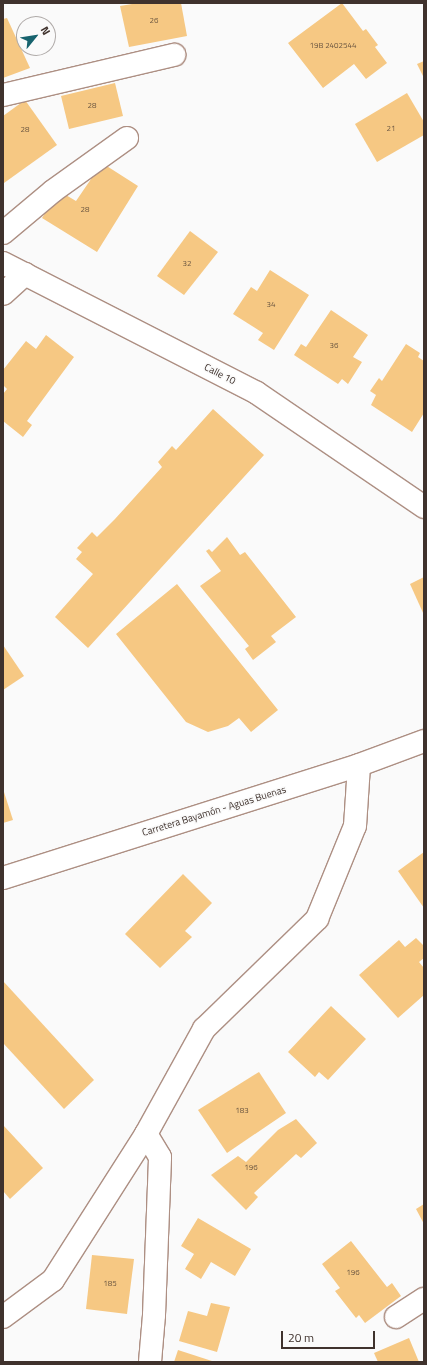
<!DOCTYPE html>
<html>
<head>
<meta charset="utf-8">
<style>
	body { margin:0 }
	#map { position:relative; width:427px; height:1365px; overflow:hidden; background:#fafafa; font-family:"Titillium Web",sans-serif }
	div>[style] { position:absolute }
	.building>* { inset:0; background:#f6c883 }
	.roads { filter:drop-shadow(1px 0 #ad8f83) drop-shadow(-1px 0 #ad8f83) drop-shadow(0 1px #ad8f83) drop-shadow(0 -1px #ad8f83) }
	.street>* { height:22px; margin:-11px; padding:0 11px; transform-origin:11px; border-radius:11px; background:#fff }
	.secondary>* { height:22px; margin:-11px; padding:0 11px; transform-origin:11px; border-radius:11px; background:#fff }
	span { translate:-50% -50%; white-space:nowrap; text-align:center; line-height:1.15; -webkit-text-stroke:3px #fafafa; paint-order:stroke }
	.number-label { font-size:8px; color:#6d5842 }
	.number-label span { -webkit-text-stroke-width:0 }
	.street-label { font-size:10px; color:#3f322d }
	.frame { position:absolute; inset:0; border:4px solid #3f322d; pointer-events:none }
	.north { position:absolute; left:16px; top:16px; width:40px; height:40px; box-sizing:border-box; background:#fafafa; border:1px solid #afaaa8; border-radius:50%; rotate:60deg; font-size:11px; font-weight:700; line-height:16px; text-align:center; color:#3f322d }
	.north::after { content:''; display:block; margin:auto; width:14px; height:18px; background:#17636e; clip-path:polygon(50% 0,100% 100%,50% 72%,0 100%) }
	.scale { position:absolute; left:281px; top:1331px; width:94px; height:18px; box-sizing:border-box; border:2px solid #3f322d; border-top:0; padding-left:5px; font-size:12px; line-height:14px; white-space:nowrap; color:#3f322d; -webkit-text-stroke:3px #fafafa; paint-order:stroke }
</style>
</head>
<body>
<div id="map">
	<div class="building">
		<div style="clip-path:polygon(138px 3px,181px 3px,187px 36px,129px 47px,120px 6px)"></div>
		<div style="clip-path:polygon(342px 3px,363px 31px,366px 29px,378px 45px,375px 47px,387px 63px,366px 79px,354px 64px,323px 88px,288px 43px)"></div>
		<div style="clip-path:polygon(7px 18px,30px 68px,3px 78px,3px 19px)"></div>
		<div style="clip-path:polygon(424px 61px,424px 78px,417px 64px)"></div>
		<div style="clip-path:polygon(115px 83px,123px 116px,69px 129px,61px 96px)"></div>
		<div style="clip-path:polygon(407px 93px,424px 122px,424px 135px,377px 162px,355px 124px)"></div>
		<div style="clip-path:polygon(25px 100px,57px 145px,4px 183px,3px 116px)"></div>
		<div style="clip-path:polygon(102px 163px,138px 186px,97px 252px,42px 218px,59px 191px,76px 201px)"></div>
		<div style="clip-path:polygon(190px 231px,218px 252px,184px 295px,157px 276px)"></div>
		<div style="clip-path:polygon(270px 270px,309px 295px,274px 350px,258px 340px,263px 333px,233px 314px,251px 287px,257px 291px)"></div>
		<div style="clip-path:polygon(331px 310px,368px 335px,353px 357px,362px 362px,348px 384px,342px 379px,338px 384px,294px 355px,301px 344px,306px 347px)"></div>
		<div style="clip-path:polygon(46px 335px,74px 357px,27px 421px,32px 425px,23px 437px,3px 421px,3px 394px,7px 389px,3px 385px,3px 370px,26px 341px,36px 349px)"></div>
		<div style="clip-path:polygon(406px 344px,420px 353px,418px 357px,424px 361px,424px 413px,412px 432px,371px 405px,376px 395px,370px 391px,379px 378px,382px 381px)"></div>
		<div style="clip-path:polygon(213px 409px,264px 455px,88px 648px,55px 617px,93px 574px,76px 559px,82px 552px,77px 548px,92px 532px,97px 537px,115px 519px,162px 467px,158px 462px,172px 446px,176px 450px)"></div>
		<div style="clip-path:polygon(227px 537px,240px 555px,245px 552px,296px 617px,271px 636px,276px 642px,253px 660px,245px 649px,249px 646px,200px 586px,221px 571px,206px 551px,209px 549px,212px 552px)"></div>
		<div style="clip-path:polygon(424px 577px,424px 615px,410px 584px)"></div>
		<div style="clip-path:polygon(177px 584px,278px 710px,251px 732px,239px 718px,228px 726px,208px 732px,186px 722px,116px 634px)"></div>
		<div style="clip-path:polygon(3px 645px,24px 676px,3px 690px)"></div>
		<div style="clip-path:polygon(3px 789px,13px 820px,3px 823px)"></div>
		<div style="clip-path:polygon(424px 852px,424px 908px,398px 871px)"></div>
		<div style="clip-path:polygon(183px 874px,212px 903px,185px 931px,192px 937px,160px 968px,125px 934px)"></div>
		<div style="clip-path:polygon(416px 938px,424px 946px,424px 958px,419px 962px,424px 968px,424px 995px,398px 1018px,359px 975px,399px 940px,405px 947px)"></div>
		<div style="clip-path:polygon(3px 981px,94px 1080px,64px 1109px,3px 1043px)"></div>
		<div style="clip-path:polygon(331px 1006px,366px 1039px,328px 1080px,319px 1072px,315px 1077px,288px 1052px)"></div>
		<div style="clip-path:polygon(259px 1072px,286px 1113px,227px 1153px,198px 1110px)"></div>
		<div style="clip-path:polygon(296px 1119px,317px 1143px,301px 1158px,296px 1154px,254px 1193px,258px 1197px,246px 1210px,211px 1175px,238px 1156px,246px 1162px,278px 1130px)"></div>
		<div style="clip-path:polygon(3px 1125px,43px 1168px,10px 1199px,3px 1191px)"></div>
		<div style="clip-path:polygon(424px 1204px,424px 1224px,416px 1209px)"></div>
		<div style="clip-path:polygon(198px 1218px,251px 1249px,235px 1276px,211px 1262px,201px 1279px,185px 1269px,194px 1254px,181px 1246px)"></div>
		<div style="clip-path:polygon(351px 1241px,387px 1287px,392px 1283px,401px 1296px,365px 1323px,359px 1315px,356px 1318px,335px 1291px,340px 1288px,322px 1264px)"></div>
		<div style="clip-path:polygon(92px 1255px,134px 1259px,127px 1314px,86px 1309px)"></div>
		<div style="clip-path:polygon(211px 1303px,230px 1307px,217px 1352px,179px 1341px,188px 1311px,207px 1316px)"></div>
		<div style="clip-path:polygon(409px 1338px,419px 1362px,378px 1362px,374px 1353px)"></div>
		<div style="clip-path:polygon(178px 1350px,215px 1362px,174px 1362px)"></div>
	</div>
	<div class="roads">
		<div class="street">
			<div style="left:3px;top:95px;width:176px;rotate:-13.2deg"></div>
			<div style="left:3px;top:233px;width:65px;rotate:-40deg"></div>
			<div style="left:53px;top:191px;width:91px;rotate:-35.6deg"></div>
			<div style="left:3px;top:263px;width:285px;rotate:27.1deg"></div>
			<div style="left:257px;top:393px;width:202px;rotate:34.3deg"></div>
			<div style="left:3px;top:294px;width:30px;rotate:-42deg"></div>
			<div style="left:3px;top:1317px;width:62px;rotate:-36.5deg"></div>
			<div style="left:53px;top:1280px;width:173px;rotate:-57.5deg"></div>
			<div style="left:396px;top:1317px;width:33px;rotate:-33deg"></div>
			<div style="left:150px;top:1362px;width:47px;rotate:-85.1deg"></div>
			<div style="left:154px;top:1315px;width:158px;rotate:-87.8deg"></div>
			<div style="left:160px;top:1157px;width:27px;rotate:-121deg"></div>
			<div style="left:146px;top:1134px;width:120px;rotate:-61.1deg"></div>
			<div style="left:204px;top:1029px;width:158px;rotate:-44.2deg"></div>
			<div style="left:317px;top:919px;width:100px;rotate:-67.8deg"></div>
			<div style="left:355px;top:826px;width:61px;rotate:-86.2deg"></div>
		</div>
		<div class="secondary">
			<div style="left:3px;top:878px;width:374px;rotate:-17.6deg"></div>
			<div style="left:359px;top:765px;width:69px;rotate:-20.3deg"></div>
		</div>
	</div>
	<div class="number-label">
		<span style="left:154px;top:21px">26</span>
		<span style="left:333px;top:46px">19B 2402544</span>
		<span style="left:92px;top:106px">28</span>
		<span style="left:391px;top:129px">21</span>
		<span style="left:25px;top:130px">28</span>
		<span style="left:85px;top:210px">28</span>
		<span style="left:187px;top:264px">32</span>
		<span style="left:271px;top:305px">34</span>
		<span style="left:334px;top:346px">36</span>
		<span style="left:242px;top:1111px">183</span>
		<span style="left:251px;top:1168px">196</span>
		<span style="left:353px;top:1273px">196</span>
		<span style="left:110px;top:1284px">185</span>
	</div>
	<div class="street-label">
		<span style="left:220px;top:374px;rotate:27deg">Calle 10</span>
		<span style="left:214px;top:811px;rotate:-17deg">Carretera Bayamón - Aguas Buenas</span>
	</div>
	<div class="frame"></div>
	<div class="north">N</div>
	<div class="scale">20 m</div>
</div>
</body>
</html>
